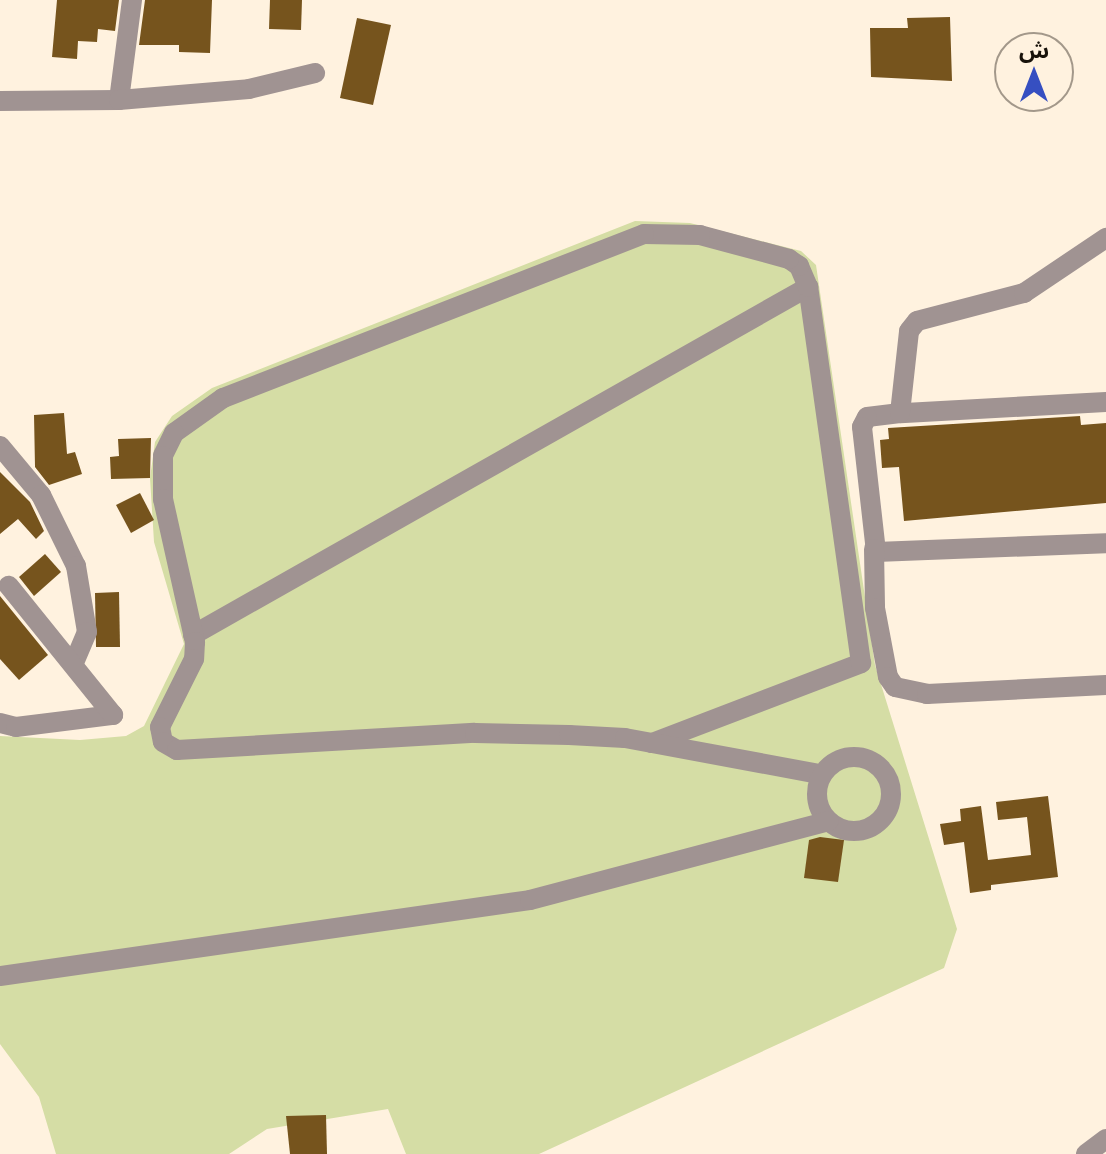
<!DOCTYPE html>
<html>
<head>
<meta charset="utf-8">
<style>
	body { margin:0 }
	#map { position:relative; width:1106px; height:1154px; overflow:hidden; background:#fff2df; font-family:Mulish,"Noto Sans Arabic",sans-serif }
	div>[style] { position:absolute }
	.green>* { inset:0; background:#d5dda5 }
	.building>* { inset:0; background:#76541d }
	.minor>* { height:20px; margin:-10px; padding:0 10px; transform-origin:10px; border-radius:10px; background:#a09392 }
	.minor>.ring { margin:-10px; padding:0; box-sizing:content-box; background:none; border:20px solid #a09392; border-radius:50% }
	span { translate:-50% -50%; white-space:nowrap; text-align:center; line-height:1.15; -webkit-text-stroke:8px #fff2df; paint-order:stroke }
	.north { position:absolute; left:994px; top:32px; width:80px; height:80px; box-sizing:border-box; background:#fff2df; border:2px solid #a3988a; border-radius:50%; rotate:0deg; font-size:22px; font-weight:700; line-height:32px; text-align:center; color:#18120a }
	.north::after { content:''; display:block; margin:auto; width:28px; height:36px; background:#364fc1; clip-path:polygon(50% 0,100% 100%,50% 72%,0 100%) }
</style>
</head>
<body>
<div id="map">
	<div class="green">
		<div style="clip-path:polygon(635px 221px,690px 223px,801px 251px,816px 265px,875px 665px,957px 929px,944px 968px,539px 1154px,406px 1154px,388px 1109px,267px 1129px,229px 1154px,56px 1154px,39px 1097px,0 1044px,0 736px,80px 740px,126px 736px,144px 726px,184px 644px,154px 542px,150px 478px,155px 442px,172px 416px,212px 388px)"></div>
	</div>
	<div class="building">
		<div style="clip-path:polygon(57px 0,119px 0,115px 31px,98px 29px,97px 42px,78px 41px,77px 59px,52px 57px)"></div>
		<div style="clip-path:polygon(145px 0,212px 0,210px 53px,179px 52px,179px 45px,139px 45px)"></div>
		<div style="clip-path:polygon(270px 0,302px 0,301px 30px,269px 29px)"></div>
		<div style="clip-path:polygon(950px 17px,952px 81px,871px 77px,870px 28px,908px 28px,907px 18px)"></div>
		<div style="clip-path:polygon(357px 18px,391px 25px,373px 105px,340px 98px)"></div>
		<div style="clip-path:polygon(64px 413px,67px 454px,75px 452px,82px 474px,49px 485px,35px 467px,34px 415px)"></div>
		<div style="clip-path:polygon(1080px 416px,1081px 425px,1106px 423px,1106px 503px,904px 521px,899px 467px,882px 468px,880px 440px,889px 439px,888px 428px)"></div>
		<div style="clip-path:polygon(151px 438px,150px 478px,111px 479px,110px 457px,119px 456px,118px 439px)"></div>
		<div style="clip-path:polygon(0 472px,30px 502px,44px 531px,36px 539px,18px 519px,0 534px)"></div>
		<div style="clip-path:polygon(140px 493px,154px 520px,131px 533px,116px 505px)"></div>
		<div style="clip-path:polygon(45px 554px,61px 572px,34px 596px,19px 577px)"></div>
		<div style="clip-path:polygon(119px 592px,120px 647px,96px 647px,95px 593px)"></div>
		<div style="clip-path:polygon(0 596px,48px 655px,19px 680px,0 659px)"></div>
		<div style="clip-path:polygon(1048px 796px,1058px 877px,991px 885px,991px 890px,970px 893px,964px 842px,944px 845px,940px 824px,961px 821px,960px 809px,981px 806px,988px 860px,1031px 855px,1027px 817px,998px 820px,996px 802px)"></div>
		<div style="clip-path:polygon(820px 837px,844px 840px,838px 882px,804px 878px,809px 840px)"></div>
		<div style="clip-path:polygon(326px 1115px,327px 1154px,290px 1154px,286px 1116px)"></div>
	</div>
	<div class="minor">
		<div style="left:119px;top:100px;width:101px;rotate:-82.6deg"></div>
		<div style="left:0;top:101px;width:119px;rotate:-0.5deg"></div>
		<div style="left:119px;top:100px;width:130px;rotate:-4.8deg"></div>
		<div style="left:249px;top:89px;width:68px;rotate:-13.6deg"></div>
		<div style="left:1106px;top:402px;width:206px;rotate:176.9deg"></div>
		<div style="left:900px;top:413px;width:33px;rotate:173deg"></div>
		<div style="left:867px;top:417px;width:11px;rotate:117deg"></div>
		<div style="left:862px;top:427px;width:126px;rotate:83.6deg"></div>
		<div style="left:876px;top:552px;width:230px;rotate:-2.2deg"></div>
		<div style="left:900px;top:413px;width:82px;rotate:-83.7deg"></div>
		<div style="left:909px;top:331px;width:13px;rotate:-51deg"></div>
		<div style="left:917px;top:321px;width:111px;rotate:-14.7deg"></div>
		<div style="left:1024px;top:293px;width:99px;rotate:-33.9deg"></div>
		<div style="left:0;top:446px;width:64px;rotate:50.1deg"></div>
		<div style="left:41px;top:495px;width:79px;rotate:63.8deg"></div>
		<div style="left:76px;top:566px;width:67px;rotate:80.5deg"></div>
		<div style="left:87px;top:632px;width:34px;rotate:113deg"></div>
		<div style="left:874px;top:549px;width:59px;rotate:89deg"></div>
		<div style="left:875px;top:608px;width:70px;rotate:79.3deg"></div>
		<div style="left:888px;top:677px;width:12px;rotate:55deg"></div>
		<div style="left:895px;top:687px;width:33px;rotate:12deg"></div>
		<div style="left:927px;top:694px;width:179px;rotate:-2.9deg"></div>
		<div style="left:193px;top:635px;width:707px;rotate:-29.5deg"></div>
		<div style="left:0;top:723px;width:16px;rotate:14deg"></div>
		<div style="left:16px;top:727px;width:98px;rotate:-7.1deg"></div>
		<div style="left:113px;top:715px;width:166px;rotate:-128.9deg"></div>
		<div style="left:652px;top:743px;width:224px;rotate:-20.9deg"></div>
		<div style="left:861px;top:663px;width:380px;rotate:-98deg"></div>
		<div style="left:808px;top:287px;width:23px;rotate:-113deg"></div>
		<div style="left:799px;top:266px;width:12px;rotate:-145deg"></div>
		<div style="left:789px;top:259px;width:92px;rotate:-164.9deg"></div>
		<div style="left:700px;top:235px;width:56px;rotate:-179deg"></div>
		<div style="left:644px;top:234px;width:452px;rotate:158.7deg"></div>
		<div style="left:223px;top:398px;width:60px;rotate:144.5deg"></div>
		<div style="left:174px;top:433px;width:25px;rotate:116deg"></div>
		<div style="left:163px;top:456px;width:43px;rotate:90deg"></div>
		<div style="left:163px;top:499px;width:147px;rotate:77.4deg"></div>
		<div style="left:195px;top:642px;width:17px;rotate:93deg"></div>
		<div style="left:194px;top:659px;width:76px;rotate:116.6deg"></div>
		<div style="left:160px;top:727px;width:15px;rotate:79deg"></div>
		<div style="left:163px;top:742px;width:16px;rotate:30deg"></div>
		<div style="left:177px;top:750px;width:298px;rotate:-3.3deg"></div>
		<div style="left:475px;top:733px;width:94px;rotate:1.2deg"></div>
		<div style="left:569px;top:735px;width:56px;rotate:3.1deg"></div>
		<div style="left:625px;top:738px;width:198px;rotate:10.5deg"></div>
		<div class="ring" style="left:817px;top:757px;width:54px;height:54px"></div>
		<div style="left:0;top:976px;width:535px;rotate:-8.16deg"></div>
		<div style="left:530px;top:900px;width:309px;rotate:-14.8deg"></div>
		<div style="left:1086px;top:1154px;width:25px;rotate:-37deg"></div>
	</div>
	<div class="north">ش</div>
</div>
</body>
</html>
